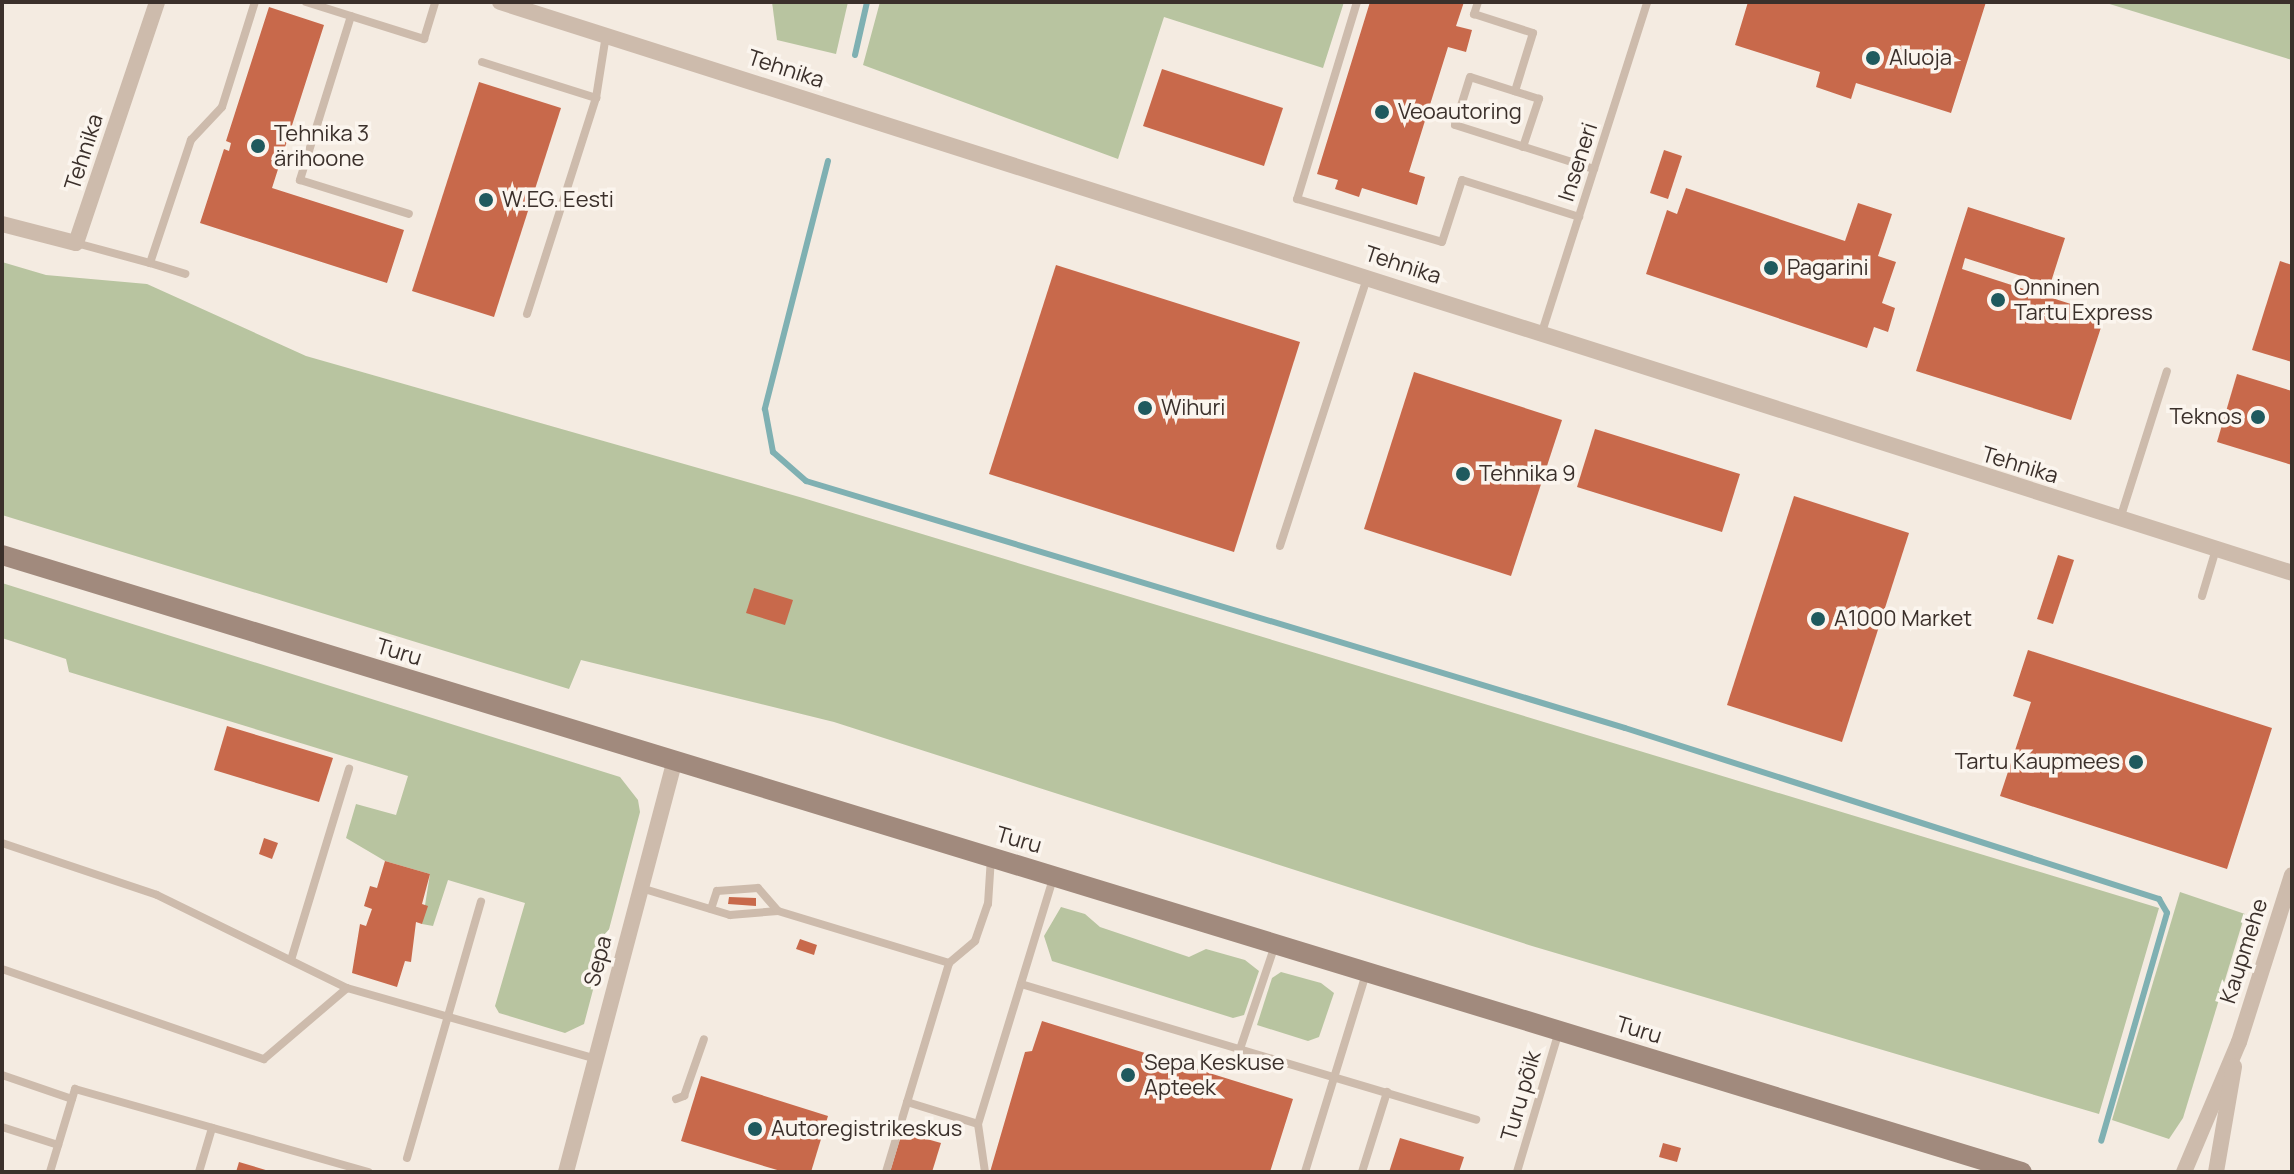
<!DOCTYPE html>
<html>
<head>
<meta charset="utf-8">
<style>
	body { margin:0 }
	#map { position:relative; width:2294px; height:1174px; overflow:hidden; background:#f4ebe1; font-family:Manrope,sans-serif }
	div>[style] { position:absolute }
	.green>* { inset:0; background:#b8c4a0 }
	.stream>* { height:6px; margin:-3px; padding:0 3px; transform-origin:3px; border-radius:3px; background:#7fb0b2 }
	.building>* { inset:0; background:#c8694b }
	.lane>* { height:8px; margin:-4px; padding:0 4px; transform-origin:4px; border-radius:4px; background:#cdbbac }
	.street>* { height:16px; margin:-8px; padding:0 8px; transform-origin:8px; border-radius:8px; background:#cdbbac }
	.secondary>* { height:20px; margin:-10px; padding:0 10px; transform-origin:10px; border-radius:10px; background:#a18a7d }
	.dots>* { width:22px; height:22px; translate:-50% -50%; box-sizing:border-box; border:4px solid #fbf5ee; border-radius:50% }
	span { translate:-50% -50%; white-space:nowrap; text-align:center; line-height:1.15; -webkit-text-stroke:7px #fbf5ee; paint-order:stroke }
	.poi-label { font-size:22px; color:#3b302b }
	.left { translate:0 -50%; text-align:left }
	.right { translate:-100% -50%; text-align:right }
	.street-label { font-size:22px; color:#3b302b }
	.frame { position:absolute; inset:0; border:4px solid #3b302b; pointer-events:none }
</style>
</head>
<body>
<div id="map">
	<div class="green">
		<div style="clip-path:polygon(772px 2px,848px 2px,836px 54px,777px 40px)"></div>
		<div style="clip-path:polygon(880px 2px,1344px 2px,1323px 68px,1164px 17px,1118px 159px,863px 65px)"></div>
		<div style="clip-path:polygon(2103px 2px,2292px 2px,2292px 60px)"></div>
		<div style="clip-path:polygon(2px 262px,46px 275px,147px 284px,306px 356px,803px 498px,2159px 908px,2099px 1114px,1532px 946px,834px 722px,581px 660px,569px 689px,2px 515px)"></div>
		<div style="clip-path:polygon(2px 583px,620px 777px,638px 800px,640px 812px,584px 1024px,565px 1033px,499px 1013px,495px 1006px,525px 903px,448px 880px,433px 926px,422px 924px,430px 874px,385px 861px,346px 838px,356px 804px,396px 815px,408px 776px,69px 672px,66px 659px,2px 638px)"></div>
		<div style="clip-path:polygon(2180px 892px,2245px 914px,2183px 1118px,2169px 1139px,2112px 1120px)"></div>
		<div style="clip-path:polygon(1061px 907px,1085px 914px,1100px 927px,1189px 957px,1206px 949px,1245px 960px,1259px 971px,1244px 1015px,1233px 1018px,1052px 961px,1044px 936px)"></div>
		<div style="clip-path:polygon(1281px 972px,1321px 983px,1334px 993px,1319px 1037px,1308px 1041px,1257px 1025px,1272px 978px)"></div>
	</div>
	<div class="stream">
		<div style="left:855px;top:55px;width:54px;rotate:-77.2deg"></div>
		<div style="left:828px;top:161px;width:256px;rotate:104.3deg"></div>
		<div style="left:765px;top:409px;width:44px;rotate:79.5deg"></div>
		<div style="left:773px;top:452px;width:44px;rotate:41.3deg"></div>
		<div style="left:806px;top:481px;width:855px;rotate:16.78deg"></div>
		<div style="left:1625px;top:728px;width:561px;rotate:17.76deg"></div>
		<div style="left:2159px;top:899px;width:16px;rotate:60deg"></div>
		<div style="left:2167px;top:913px;width:237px;rotate:106.1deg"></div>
	</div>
	<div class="building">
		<div style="clip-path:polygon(1370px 2px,1464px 2px,1456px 26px,1472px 30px,1466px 52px,1448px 47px,1409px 172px,1425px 177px,1417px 205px,1362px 188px,1359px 197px,1335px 189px,1338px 180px,1317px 174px)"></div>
		<div style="clip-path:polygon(1748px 2px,1986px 2px,1951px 113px,1856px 83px,1851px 99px,1816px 87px,1820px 72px,1735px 45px)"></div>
		<div style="clip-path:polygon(269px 7px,324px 25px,272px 188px,404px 230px,387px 283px,200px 223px,224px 149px,229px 151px,231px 143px,226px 141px)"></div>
		<div style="clip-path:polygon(1162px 69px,1283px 108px,1264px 166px,1143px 126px)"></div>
		<div style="clip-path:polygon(479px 82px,561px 108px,494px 317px,412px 291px)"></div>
		<div style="clip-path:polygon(1664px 150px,1682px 156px,1668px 199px,1650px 193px)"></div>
		<div style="clip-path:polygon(1686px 188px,1845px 241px,1858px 203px,1892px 214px,1878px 256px,1896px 262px,1882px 303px,1895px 308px,1888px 332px,1874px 327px,1867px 348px,1646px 274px,1667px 210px,1677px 214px)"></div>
		<div style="clip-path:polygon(1968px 207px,2065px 238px,2050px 285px,1965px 258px,1962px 269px,2105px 315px,2071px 420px,1916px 371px)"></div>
		<div style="clip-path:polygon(2280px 261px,2292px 265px,2292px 362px,2252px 350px)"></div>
		<div style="clip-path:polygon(1056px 265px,1300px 342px,1234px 552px,989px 474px)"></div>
		<div style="clip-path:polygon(1414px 372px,1562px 420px,1511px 576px,1364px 529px)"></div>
		<div style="clip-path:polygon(2237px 374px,2292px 391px,2292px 465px,2217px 442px)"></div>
		<div style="clip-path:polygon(1595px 429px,1740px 474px,1722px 532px,1577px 487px)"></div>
		<div style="clip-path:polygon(1794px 496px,1909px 533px,1842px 742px,1727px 705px)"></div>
		<div style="clip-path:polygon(2058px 555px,2074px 560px,2053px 624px,2037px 619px)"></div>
		<div style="clip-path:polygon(754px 588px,793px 600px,785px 625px,746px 613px)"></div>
		<div style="clip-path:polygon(2028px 650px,2272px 728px,2227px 869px,2000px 796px,2031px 702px,2013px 696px)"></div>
		<div style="clip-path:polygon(227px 726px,333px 758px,319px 802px,214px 770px)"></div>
		<div style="clip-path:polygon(264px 838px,278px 843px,272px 859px,259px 854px)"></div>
		<div style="clip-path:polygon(385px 861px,430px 874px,422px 904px,428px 906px,422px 924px,416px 922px,411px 962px,405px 961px,397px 987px,352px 973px,360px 924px,366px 926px,372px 909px,364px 906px,370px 886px,377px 888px)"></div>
		<div style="clip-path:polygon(756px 898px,756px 906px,728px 904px,729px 897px)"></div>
		<div style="clip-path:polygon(800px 939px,817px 945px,814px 955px,796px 949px)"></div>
		<div style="clip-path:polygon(1042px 1021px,1293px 1099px,1270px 1172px,990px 1172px,1025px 1052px,1032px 1051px)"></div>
		<div style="clip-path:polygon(701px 1076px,828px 1116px,811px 1172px,784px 1172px,681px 1141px)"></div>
		<div style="clip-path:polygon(902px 1132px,941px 1143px,932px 1172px,890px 1172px)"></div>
		<div style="clip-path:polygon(1400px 1138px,1464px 1157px,1459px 1172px,1389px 1172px)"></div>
		<div style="clip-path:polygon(1663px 1143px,1681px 1148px,1677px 1162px,1659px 1157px)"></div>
		<div style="clip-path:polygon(239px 1162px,269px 1171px,269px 1172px,236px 1172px)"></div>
	</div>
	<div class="lane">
		<div style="left:306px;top:2px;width:124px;rotate:17.4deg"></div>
		<div style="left:424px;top:39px;width:39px;rotate:-73deg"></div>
		<div style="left:1357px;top:2px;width:206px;rotate:106.9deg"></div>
		<div style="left:1297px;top:199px;width:151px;rotate:16.5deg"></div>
		<div style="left:1442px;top:242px;width:65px;rotate:-72.1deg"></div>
		<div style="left:1462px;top:180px;width:123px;rotate:17.5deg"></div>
		<div style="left:1478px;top:2px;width:13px;rotate:108deg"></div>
		<div style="left:1474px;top:14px;width:62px;rotate:17.9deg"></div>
		<div style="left:1533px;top:33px;width:61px;rotate:107.2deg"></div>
		<div style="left:351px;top:16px;width:172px;rotate:107.3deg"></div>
		<div style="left:300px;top:180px;width:114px;rotate:17.3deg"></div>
		<div style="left:482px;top:62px;width:120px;rotate:17.5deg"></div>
		<div style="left:1523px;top:147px;width:51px;rotate:-71.6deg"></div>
		<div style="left:1539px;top:99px;width:72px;rotate:-162.3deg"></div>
		<div style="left:1470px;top:77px;width:50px;rotate:107.4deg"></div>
		<div style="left:1455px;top:125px;width:146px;rotate:17.6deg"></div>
		<div style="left:76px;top:243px;width:77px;rotate:15.1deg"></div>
		<div style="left:150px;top:263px;width:130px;rotate:-71.6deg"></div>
		<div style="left:191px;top:140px;width:45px;rotate:-46.8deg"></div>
		<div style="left:222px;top:107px;width:110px;rotate:-72.6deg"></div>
		<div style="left:150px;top:263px;width:37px;rotate:17deg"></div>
		<div style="left:527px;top:314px;width:227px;rotate:-72.3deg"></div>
		<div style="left:596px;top:98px;width:64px;rotate:-81deg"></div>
		<div style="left:1542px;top:332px;width:346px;rotate:-72.3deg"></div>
		<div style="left:2120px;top:519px;width:155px;rotate:-72.4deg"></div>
		<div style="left:1280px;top:546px;width:282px;rotate:-72deg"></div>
		<div style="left:2202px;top:596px;width:49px;rotate:-73.4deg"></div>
		<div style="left:2px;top:843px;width:163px;rotate:18.5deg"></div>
		<div style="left:157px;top:895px;width:212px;rotate:26.1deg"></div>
		<div style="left:347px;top:988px;width:259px;rotate:15.9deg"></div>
		<div style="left:641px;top:888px;width:93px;rotate:16.9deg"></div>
		<div style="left:730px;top:915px;width:48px;rotate:-4.8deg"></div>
		<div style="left:711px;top:909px;width:19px;rotate:-72deg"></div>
		<div style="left:717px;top:891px;width:41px;rotate:-4.2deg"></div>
		<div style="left:758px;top:888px;width:30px;rotate:49deg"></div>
		<div style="left:778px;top:911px;width:179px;rotate:16.9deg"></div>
		<div style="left:291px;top:960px;width:200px;rotate:-73.1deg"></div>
		<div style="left:2px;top:969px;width:277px;rotate:19deg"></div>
		<div style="left:264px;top:1059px;width:109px;rotate:-40.5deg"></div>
		<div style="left:1021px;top:984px;width:475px;rotate:16.6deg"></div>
		<div style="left:1240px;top:1049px;width:110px;rotate:-71.4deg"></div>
		<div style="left:2px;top:1075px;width:74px;rotate:18.9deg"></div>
		<div style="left:676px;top:1099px;width:9px;rotate:-21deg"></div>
		<div style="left:684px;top:1096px;width:60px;rotate:-70.7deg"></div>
		<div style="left:907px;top:1102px;width:74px;rotate:17.2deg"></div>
		<div style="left:2px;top:1127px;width:59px;rotate:17.8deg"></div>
		<div style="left:407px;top:1158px;width:267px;rotate:-73.9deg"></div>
		<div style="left:50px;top:1172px;width:87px;rotate:-73.2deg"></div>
		<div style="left:75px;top:1089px;width:305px;rotate:15.8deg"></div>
		<div style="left:199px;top:1172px;width:46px;rotate:-73.5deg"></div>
		<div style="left:886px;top:1172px;width:218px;rotate:-73.2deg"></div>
		<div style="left:949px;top:963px;width:34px;rotate:-40deg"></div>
		<div style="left:975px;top:941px;width:39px;rotate:-71deg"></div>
		<div style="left:988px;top:904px;width:47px;rotate:-86.3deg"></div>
		<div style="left:985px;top:1172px;width:49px;rotate:-98.3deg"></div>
		<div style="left:978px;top:1124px;width:259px;rotate:-73deg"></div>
		<div style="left:1305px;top:1172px;width:207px;rotate:-72.9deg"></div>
		<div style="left:1362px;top:1172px;width:84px;rotate:-72.6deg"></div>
		<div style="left:1517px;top:1172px;width:147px;rotate:-73.4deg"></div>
	</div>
	<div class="street">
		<div style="left:500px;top:2px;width:1881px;rotate:17.67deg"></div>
		<div style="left:2px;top:224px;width:76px;rotate:14.4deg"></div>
		<div style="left:76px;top:243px;width:254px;rotate:-71.4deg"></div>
		<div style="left:566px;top:1172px;width:424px;rotate:-75.2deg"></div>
		<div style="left:2184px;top:1172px;width:141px;rotate:-67.1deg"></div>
		<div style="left:2239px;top:1042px;width:175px;rotate:-72.4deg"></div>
		<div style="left:2216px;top:1172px;width:107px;rotate:-80.3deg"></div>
	</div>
	<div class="secondary">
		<div style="left:2px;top:555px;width:2112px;rotate:16.99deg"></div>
	</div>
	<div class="dots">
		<div style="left:1873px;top:58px;background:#1f5a5e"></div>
		<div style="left:1382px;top:112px;background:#1f5a5e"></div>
		<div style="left:258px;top:146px;background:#1f5a5e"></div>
		<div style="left:486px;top:200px;background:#1f5a5e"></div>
		<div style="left:1771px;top:268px;background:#1f5a5e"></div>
		<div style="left:1998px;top:300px;background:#1f5a5e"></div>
		<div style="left:1145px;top:408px;background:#1f5a5e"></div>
		<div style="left:2258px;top:417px;background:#1f5a5e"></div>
		<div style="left:1463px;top:474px;background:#1f5a5e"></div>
		<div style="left:1818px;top:619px;background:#1f5a5e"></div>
		<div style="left:2136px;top:762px;background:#1f5a5e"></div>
		<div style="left:1128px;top:1075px;background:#1f5a5e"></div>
		<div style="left:755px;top:1129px;background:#1f5a5e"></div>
	</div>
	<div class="poi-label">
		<span class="left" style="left:1889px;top:58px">Aluoja</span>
		<span class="left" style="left:1398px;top:112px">Veoautoring</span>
		<span class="left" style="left:274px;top:146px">Tehnika 3<br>ärihoone</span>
		<span class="left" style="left:502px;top:200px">W.EG. Eesti</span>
		<span class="left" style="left:1787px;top:268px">Pagarini</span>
		<span class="left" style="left:2014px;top:300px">Onninen<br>Tartu Express</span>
		<span class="left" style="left:1161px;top:408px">Wihuri</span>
		<span class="right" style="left:2242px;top:417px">Teknos</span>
		<span class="left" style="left:1479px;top:474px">Tehnika 9</span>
		<span class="left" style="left:1834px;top:619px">A1000 Market</span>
		<span class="right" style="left:2120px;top:762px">Tartu Kaupmees</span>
		<span class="left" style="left:1144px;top:1075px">Sepa Keskuse<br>Apteek</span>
		<span class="left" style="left:771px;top:1129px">Autoregistrikeskus</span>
	</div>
	<div class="street-label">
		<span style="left:786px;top:69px;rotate:18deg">Tehnika</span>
		<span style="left:84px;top:152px;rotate:-72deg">Tehnika</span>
		<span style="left:1578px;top:162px;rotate:-72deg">Inseneri</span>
		<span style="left:1403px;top:265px;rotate:18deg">Tehnika</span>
		<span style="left:2020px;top:465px;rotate:17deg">Tehnika</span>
		<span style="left:399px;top:652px;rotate:17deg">Turu</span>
		<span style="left:1019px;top:840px;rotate:16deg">Turu</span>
		<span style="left:2244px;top:951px;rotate:-72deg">Kaupmehe</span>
		<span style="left:598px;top:961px;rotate:-75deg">Sepa</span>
		<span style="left:1639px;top:1030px;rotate:17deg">Turu</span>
		<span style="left:1521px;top:1096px;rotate:-74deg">Turu põik</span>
	</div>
	<div class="frame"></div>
</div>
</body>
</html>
